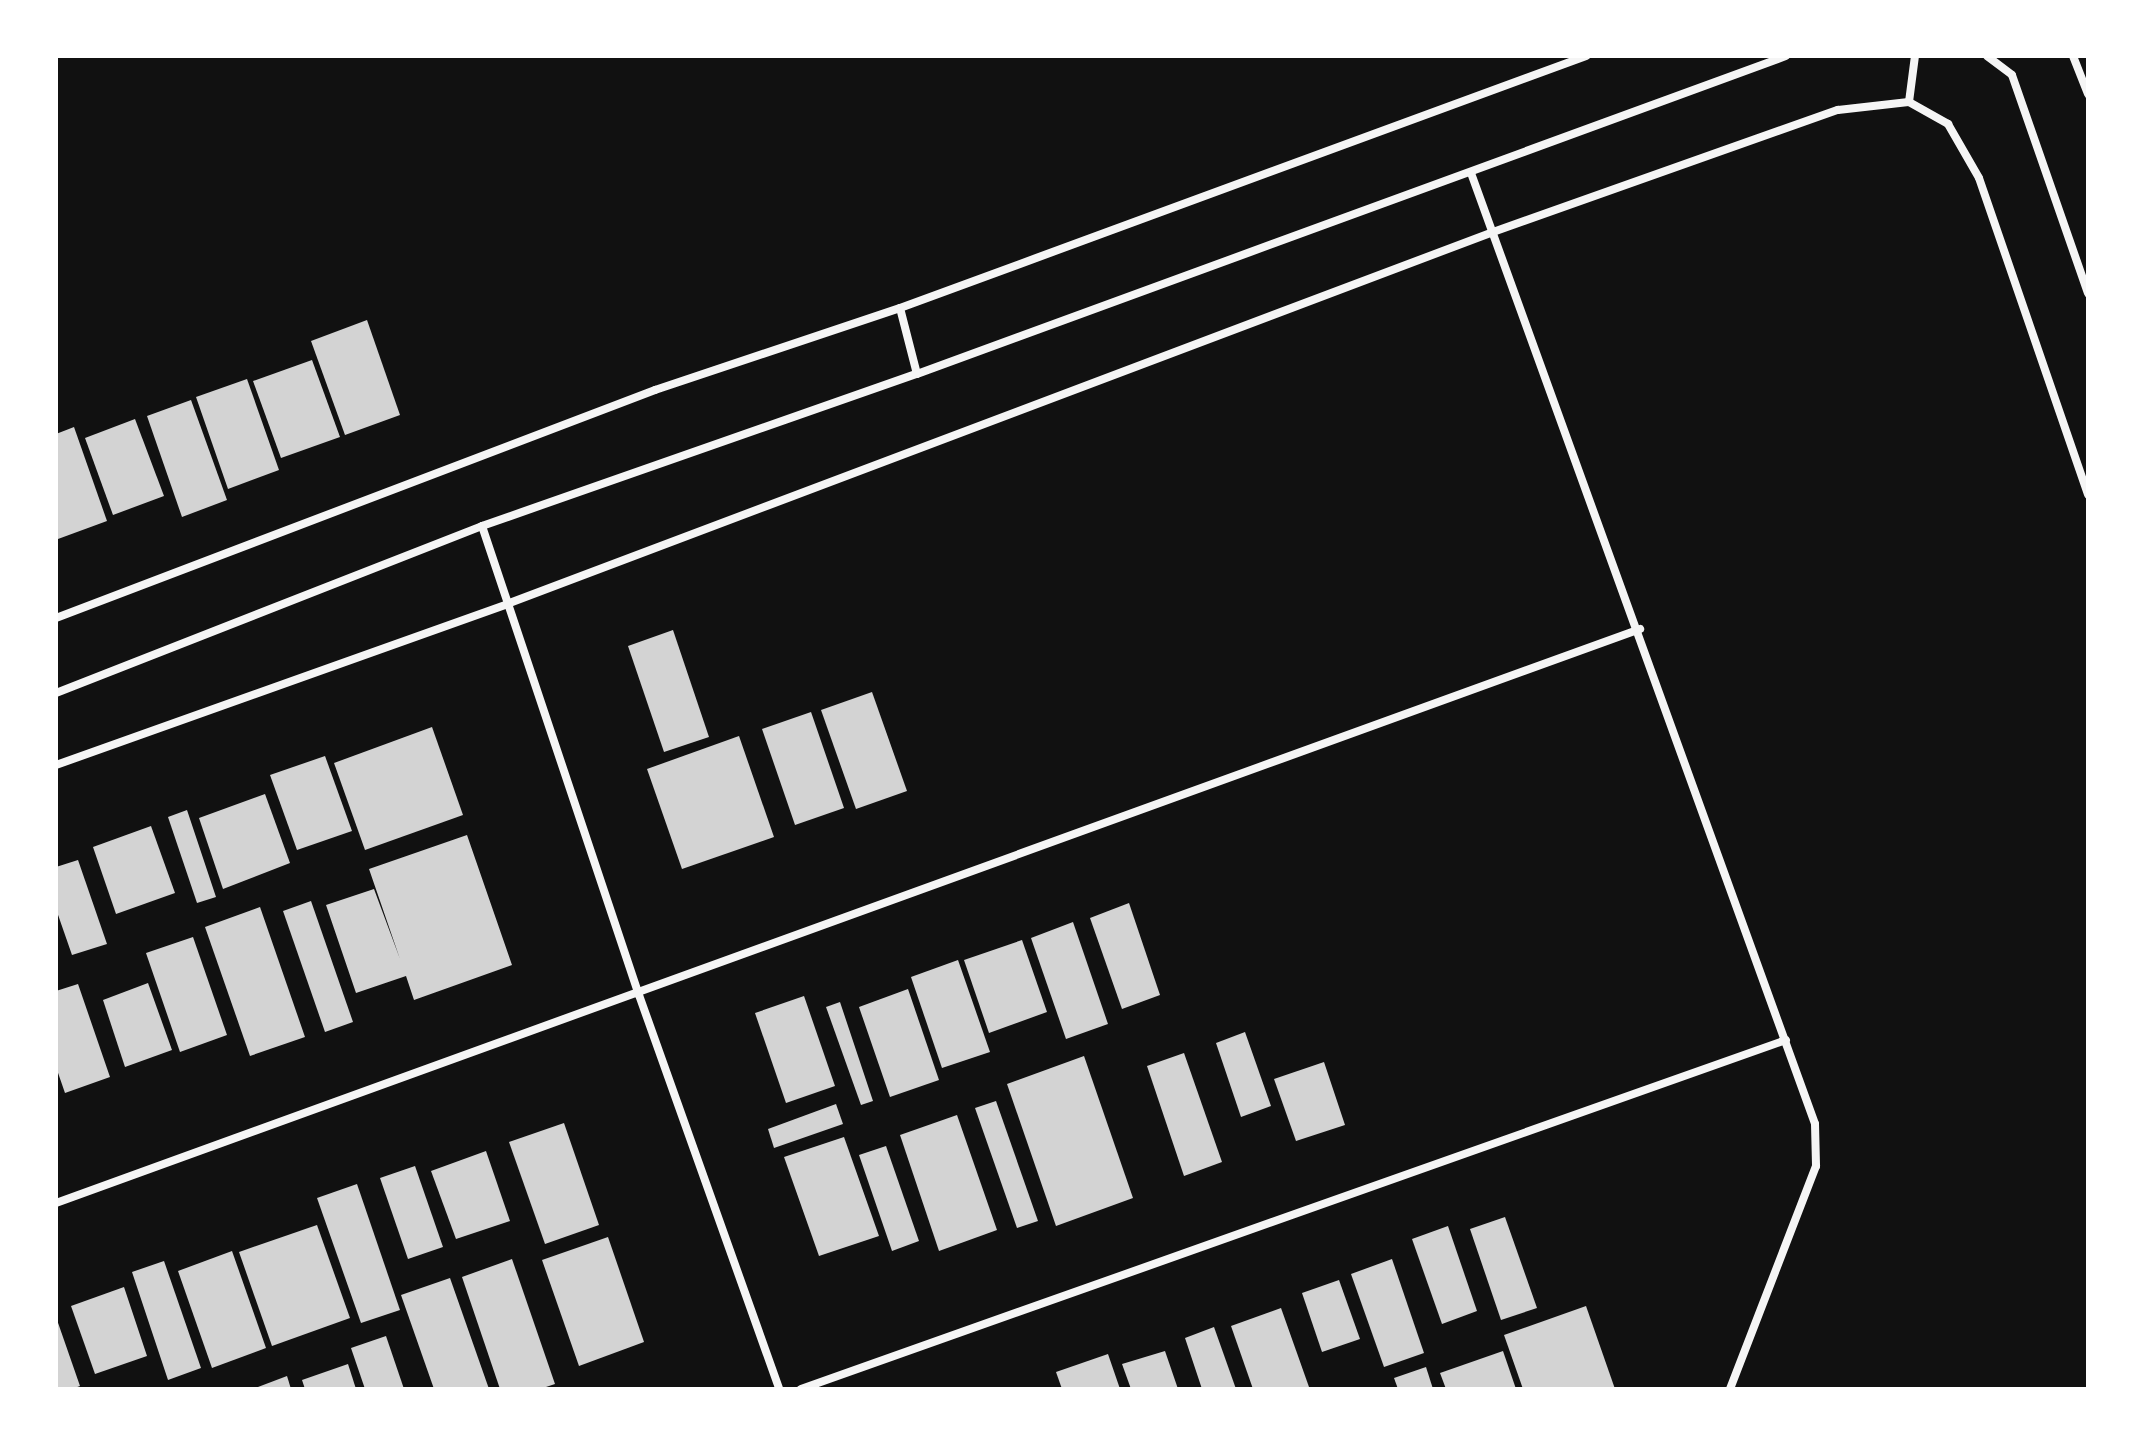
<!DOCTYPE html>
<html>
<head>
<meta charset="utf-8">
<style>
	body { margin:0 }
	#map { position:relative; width:2144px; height:1445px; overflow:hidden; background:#111; font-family:Literata,serif }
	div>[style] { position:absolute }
	.building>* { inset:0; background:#d3d3d3 }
	.minor>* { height:8px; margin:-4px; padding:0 4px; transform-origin:4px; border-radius:4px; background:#f5f5f5 }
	span { translate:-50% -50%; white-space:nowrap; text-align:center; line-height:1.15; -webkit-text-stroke:6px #fff; paint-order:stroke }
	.frame { position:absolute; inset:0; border:58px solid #fff; pointer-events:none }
</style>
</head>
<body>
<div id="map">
	<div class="building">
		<div style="clip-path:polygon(367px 320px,400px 415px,345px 435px,311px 341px)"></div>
		<div style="clip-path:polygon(312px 360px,340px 437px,281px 458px,253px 381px)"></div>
		<div style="clip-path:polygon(247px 379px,279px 470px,228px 489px,196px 397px)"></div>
		<div style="clip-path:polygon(191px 400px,227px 500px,182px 517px,147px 416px)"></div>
		<div style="clip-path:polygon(135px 419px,164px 496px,113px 515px,85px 438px)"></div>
		<div style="clip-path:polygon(74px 427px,107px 521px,58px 539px,56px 434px)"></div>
		<div style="clip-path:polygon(673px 630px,709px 737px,664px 752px,628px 646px)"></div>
		<div style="clip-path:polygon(872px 692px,907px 791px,856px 809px,821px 710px)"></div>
		<div style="clip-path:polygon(811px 712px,844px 808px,795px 825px,762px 729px)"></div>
		<div style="clip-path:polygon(432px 727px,463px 815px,365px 850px,334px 763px)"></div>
		<div style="clip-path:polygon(739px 736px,774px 837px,682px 869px,647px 769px)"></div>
		<div style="clip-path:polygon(325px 756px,352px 831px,297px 850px,270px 775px)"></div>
		<div style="clip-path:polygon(265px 794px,290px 863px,223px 889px,199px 818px)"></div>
		<div style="clip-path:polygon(187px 810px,216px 897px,197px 903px,168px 817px)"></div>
		<div style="clip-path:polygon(151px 826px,175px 893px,116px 914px,93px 847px)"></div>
		<div style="clip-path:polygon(467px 835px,512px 965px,414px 1000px,406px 976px,356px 993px,326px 905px,374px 889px,400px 959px,369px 869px)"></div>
		<div style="clip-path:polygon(78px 860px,107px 944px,72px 955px,56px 909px,56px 867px)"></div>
		<div style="clip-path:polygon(311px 901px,353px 1022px,325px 1032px,283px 911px)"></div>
		<div style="clip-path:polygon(1129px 903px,1160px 995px,1122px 1009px,1090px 918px)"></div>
		<div style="clip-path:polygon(260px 907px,305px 1037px,250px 1056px,205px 927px)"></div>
		<div style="clip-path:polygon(1073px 922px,1108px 1024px,1066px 1039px,1031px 938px)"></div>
		<div style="clip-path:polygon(193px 937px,227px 1035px,180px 1052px,146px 953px)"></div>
		<div style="clip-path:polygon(1022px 940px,1047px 1012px,989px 1033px,964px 960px)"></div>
		<div style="clip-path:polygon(958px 960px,990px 1052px,942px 1068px,911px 977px)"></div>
		<div style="clip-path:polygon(148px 983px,172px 1050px,125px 1067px,103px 1000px)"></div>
		<div style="clip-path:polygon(78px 984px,110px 1077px,65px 1093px,56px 1067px,56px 991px)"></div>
		<div style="clip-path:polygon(908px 989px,939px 1080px,890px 1097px,859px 1007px)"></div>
		<div style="clip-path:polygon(804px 996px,835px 1086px,786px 1103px,755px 1013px)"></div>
		<div style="clip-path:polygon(840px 1002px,873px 1101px,861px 1105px,826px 1007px)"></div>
		<div style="clip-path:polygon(1245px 1032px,1271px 1106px,1241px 1117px,1216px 1043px)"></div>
		<div style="clip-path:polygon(1184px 1053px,1222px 1162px,1184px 1176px,1147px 1066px)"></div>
		<div style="clip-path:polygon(1084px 1056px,1133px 1198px,1056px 1226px,1007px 1084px)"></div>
		<div style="clip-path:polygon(1324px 1062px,1345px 1125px,1296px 1141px,1274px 1079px)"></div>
		<div style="clip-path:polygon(996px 1101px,1038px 1221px,1017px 1228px,975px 1108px)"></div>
		<div style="clip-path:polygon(836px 1104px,843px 1124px,774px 1148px,768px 1129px)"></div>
		<div style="clip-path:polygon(957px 1115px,997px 1230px,939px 1251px,900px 1135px)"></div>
		<div style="clip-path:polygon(564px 1123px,599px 1225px,545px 1244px,509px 1142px)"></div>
		<div style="clip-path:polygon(844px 1137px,879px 1236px,819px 1256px,784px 1157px)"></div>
		<div style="clip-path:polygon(886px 1146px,919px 1241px,892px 1251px,859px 1155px)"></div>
		<div style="clip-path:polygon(486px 1151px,510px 1221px,456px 1239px,431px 1171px)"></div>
		<div style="clip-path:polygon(415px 1166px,443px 1247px,408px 1259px,380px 1178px)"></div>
		<div style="clip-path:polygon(357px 1184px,400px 1310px,361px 1323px,317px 1198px)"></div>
		<div style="clip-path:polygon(1505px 1217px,1537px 1308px,1501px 1320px,1470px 1229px)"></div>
		<div style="clip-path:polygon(317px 1225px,350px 1318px,272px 1346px,239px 1252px)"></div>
		<div style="clip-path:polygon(1448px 1226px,1477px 1311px,1442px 1324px,1412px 1239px)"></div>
		<div style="clip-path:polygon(608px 1237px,644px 1342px,579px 1366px,542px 1260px)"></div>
		<div style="clip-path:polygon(232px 1251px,266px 1348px,212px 1368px,178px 1271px)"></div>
		<div style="clip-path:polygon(512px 1259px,555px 1384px,540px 1389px,500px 1389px,462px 1277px)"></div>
		<div style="clip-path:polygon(1392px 1259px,1424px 1353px,1384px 1367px,1351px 1274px)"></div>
		<div style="clip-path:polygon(164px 1261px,201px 1368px,168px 1380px,132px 1272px)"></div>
		<div style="clip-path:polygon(450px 1278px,489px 1389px,434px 1389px,401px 1295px)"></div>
		<div style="clip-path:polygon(1339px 1280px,1360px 1339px,1322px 1352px,1302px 1293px)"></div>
		<div style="clip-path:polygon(124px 1287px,147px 1356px,95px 1374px,71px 1306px)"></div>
		<div style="clip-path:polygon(1586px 1306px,1615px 1389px,1523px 1389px,1504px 1335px)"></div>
		<div style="clip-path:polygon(1281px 1308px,1309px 1387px,1253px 1389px,1231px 1326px)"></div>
		<div style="clip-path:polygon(56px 1317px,80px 1386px,72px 1389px,56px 1389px)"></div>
		<div style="clip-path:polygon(1214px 1327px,1236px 1389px,1202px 1389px,1185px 1338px)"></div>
		<div style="clip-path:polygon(386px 1336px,404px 1389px,365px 1389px,351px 1348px)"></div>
		<div style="clip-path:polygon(1165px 1351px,1178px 1389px,1131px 1389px,1122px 1364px)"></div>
		<div style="clip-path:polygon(1503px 1351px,1516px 1389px,1446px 1389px,1440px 1373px)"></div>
		<div style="clip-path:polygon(1108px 1354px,1120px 1389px,1062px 1389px,1056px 1372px)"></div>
		<div style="clip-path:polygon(348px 1364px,356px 1389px,305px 1389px,302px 1380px)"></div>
		<div style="clip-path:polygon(1426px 1367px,1433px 1389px,1398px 1389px,1394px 1378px)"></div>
		<div style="clip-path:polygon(287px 1376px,291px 1389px,253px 1389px)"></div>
	</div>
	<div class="minor">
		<div style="left:1987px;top:56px;width:31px;rotate:37deg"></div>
		<div style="left:2012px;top:75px;width:231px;rotate:70.8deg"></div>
		<div style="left:2073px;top:56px;width:41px;rotate:68.5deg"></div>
		<div style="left:1909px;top:102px;width:46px;rotate:-82.6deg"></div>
		<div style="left:1471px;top:173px;width:1011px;rotate:70.11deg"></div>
		<div style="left:1815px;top:1124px;width:42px;rotate:88.6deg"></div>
		<div style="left:1816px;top:1166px;width:239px;rotate:111.1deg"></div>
		<div style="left:900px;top:308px;width:68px;rotate:75.6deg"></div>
		<div style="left:482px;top:526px;width:495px;rotate:71.5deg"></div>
		<div style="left:639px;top:995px;width:418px;rotate:70.4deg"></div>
		<div style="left:56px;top:618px;width:641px;rotate:-20.84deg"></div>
		<div style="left:655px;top:390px;width:258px;rotate:-18.5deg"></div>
		<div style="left:900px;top:308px;width:731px;rotate:-20.17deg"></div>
		<div style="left:56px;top:693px;width:458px;rotate:-21.4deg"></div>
		<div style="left:482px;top:526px;width:461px;rotate:-19.3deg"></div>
		<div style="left:917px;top:374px;width:925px;rotate:-20.1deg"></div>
		<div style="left:56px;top:765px;width:479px;rotate:-19.6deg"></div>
		<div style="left:507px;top:604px;width:1054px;rotate:-20.67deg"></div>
		<div style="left:1493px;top:232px;width:366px;rotate:-19.5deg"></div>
		<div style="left:1838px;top:110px;width:71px;rotate:-6.4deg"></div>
		<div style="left:1909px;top:102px;width:45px;rotate:29.4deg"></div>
		<div style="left:1948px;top:124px;width:62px;rotate:60.1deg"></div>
		<div style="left:1979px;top:178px;width:335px;rotate:71deg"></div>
		<div style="left:56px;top:1203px;width:1685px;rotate:-19.92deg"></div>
		<div style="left:801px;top:1389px;width:1045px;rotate:-19.51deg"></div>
	</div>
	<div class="frame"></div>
</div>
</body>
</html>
